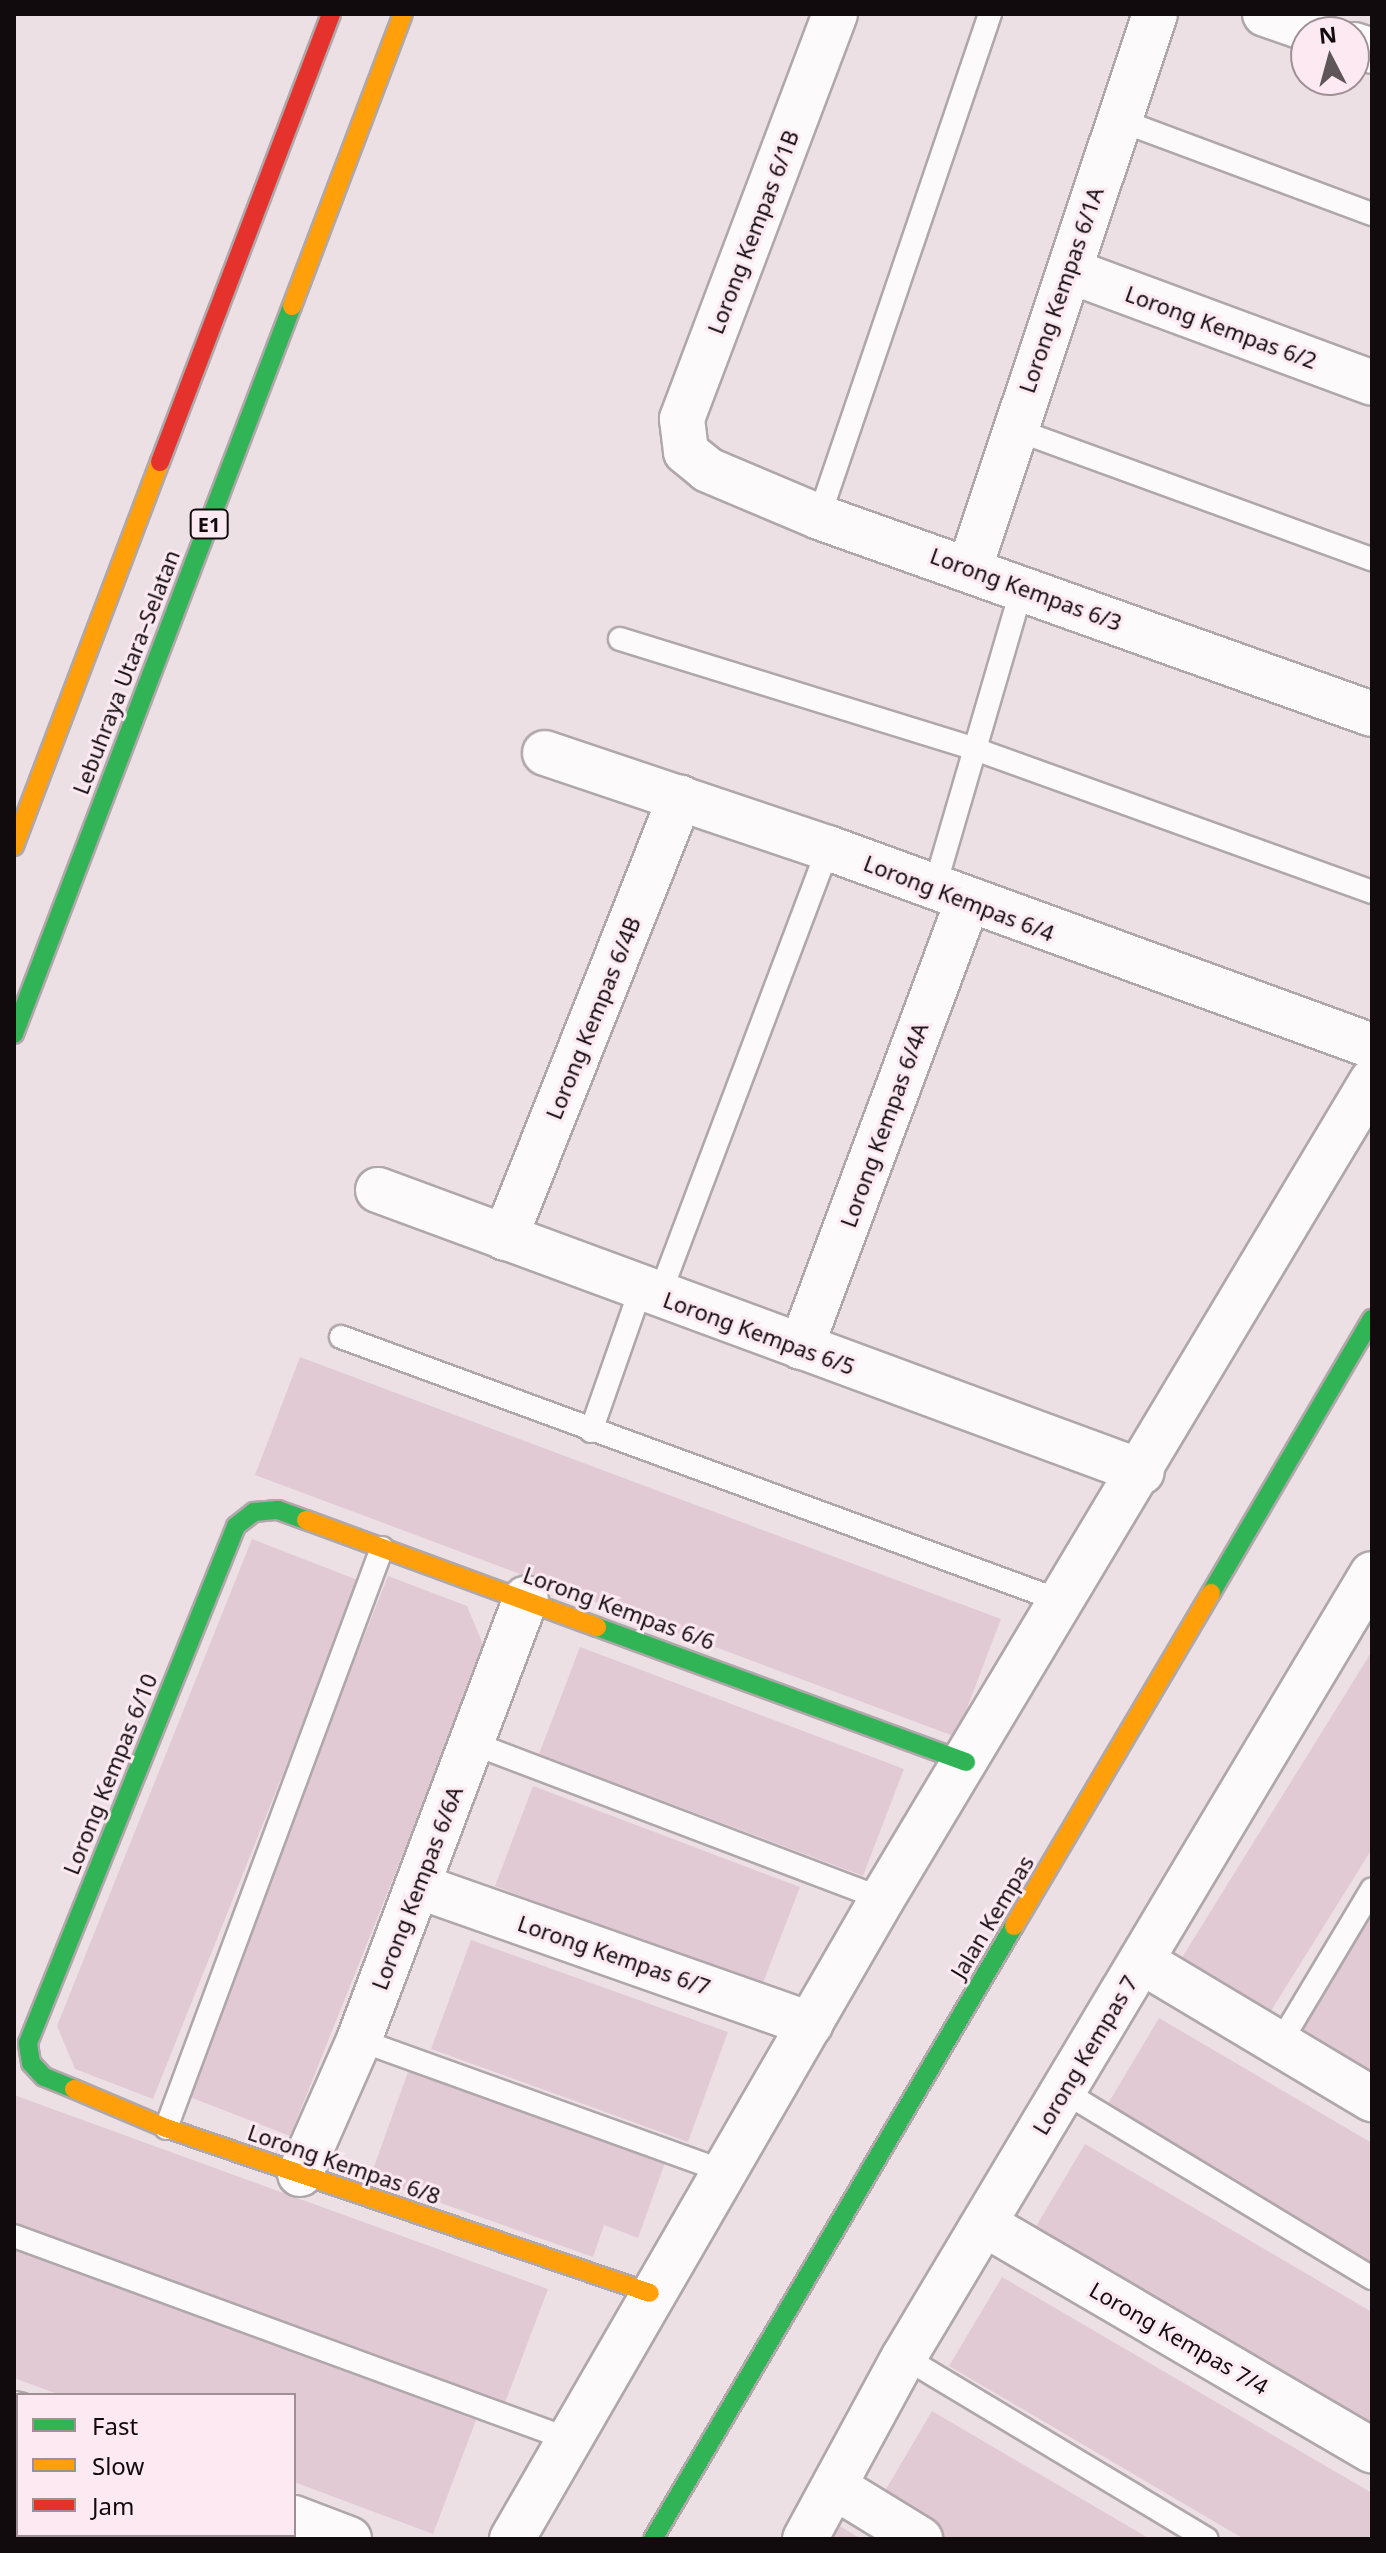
<!DOCTYPE html>
<html>
<head>
<meta charset="utf-8">
<style>
	body { margin:0 }
	#map { position:relative; width:1386px; height:2553px; overflow:hidden; background:#ece0e5; font-family:"Noto Sans",sans-serif }
	div>[style] { position:absolute }
	.building>* { inset:0; background:#e2cad4 }
	.roads { filter:drop-shadow(2px 0 #afa7aa) drop-shadow(-2px 0 #afa7aa) drop-shadow(0 2px #afa7aa) drop-shadow(0 -2px #afa7aa) }
	.lane>* { height:22px; margin:-11px; padding:0 11px; transform-origin:11px; border-radius:11px; background:#fcfafb }
	.street>* { height:44px; margin:-22px; padding:0 22px; transform-origin:22px; border-radius:22px; background:#fcfafb }
	.fast>* { height:18px; margin:-9px; padding:0 9px; transform-origin:9px; border-radius:9px; background:#30b455 }
	.slow>* { height:18px; margin:-9px; padding:0 9px; transform-origin:9px; border-radius:9px; background:#ff9f0a }
	.jam>* { height:18px; margin:-9px; padding:0 9px; transform-origin:9px; border-radius:9px; background:#e5322d }
	span { translate:-50% -50%; white-space:nowrap; text-align:center; line-height:1.15; -webkit-text-stroke:6px #fde9f1; paint-order:stroke }
	.shield-label span { padding:2px 6px; background:#fde9f1; border:2px solid; border-radius:6px; -webkit-text-stroke-width:0 }
	.shield-label { font-size:20px; color:#110b0d; font-weight:700 }
	.street-label { font-size:22px; color:#110b0d }
	.frame { position:absolute; inset:0; border:16px solid #110b0d; pointer-events:none }
	.legend { position:absolute; left:16px; top:2393px; width:280px; height:144px; box-sizing:border-box; background:#fde9f1; border:2px solid #9f9096; margin:0; padding:10px 14px; list-style:none; font-size:24px; color:#110b0d }
	.legend li { display:flex; align-items:center; gap:16px; height:40px }
	.legend b { width:40px; border:2px solid #9f9096 }
	.north { position:absolute; left:1290px; top:16px; width:80px; height:80px; box-sizing:border-box; background:#fde9f1; border:2px solid #9f9096; border-radius:50%; rotate:354deg; font-size:22px; font-weight:700; line-height:32px; text-align:center; color:#110b0d }
	.north::after { content:''; display:block; margin:auto; width:28px; height:36px; background:#5e5659; clip-path:polygon(50% 0,100% 100%,50% 72%,0 100%) }
</style>
</head>
<body>
<div id="map">
	<div class="building">
		<div style="clip-path:polygon(300px 1357px,1001px 1619px,956px 1737px,255px 1475px)"></div>
		<div style="clip-path:polygon(252px 1539px,360px 1581px,153px 2099px,75px 2069px,57px 2026px)"></div>
		<div style="clip-path:polygon(388px 1576px,467px 1606px,485px 1649px,290px 2136px,182px 2094px)"></div>
		<div style="clip-path:polygon(580px 1647px,904px 1769px,863px 1876px,539px 1754px)"></div>
		<div style="clip-path:polygon(1372px 1651px,1372px 1849px,1266px 2019px,1178px 1964px)"></div>
		<div style="clip-path:polygon(533px 1786px,800px 1887px,761px 1988px,495px 1886px)"></div>
		<div style="clip-path:polygon(1372px 1909px,1372px 2084px,1293px 2035px)"></div>
		<div style="clip-path:polygon(471px 1940px,728px 2032px,688px 2142px,431px 2049px)"></div>
		<div style="clip-path:polygon(1159px 2018px,1372px 2143px,1372px 2263px,1106px 2107px)"></div>
		<div style="clip-path:polygon(409px 2069px,666px 2160px,638px 2238px,604px 2225px,593px 2257px,370px 2178px)"></div>
		<div style="clip-path:polygon(14px 2095px,548px 2289px,505px 2403px,14px 2225px)"></div>
		<div style="clip-path:polygon(1085px 2144px,1372px 2312px,1372px 2433px,1032px 2233px)"></div>
		<div style="clip-path:polygon(14px 2248px,476px 2420px,433px 2534px,294px 2482px,294px 2395px,60px 2395px,14px 2378px)"></div>
		<div style="clip-path:polygon(1002px 2277px,1372px 2493px,1372px 2539px,1244px 2539px,949px 2366px)"></div>
		<div style="clip-path:polygon(932px 2411px,1150px 2539px,944px 2539px,879px 2501px)"></div>
		<div style="clip-path:polygon(840px 2526px,861px 2539px,832px 2539px)"></div>
	</div>
	<div class="roads">
		<div class="lane">
			<div style="left:1119px;top:120px;width:270px;rotate:20.4deg"></div>
			<div style="left:1014px;top:429px;width:381px;rotate:20deg"></div>
			<div style="left:819px;top:517px;width:531px;rotate:-71.22deg"></div>
			<div style="left:620px;top:639px;width:368px;rotate:17.2deg"></div>
			<div style="left:972px;top:748px;width:425px;rotate:19.8deg"></div>
			<div style="left:934px;top:889px;width:313px;rotate:-73.7deg"></div>
			<div style="left:659px;top:1296px;width:479px;rotate:-69.3deg"></div>
			<div style="left:341px;top:1337px;width:767px;rotate:20.14deg"></div>
			<div style="left:591px;top:1431px;width:148px;rotate:-70.7deg"></div>
			<div style="left:472px;top:1743px;width:439px;rotate:20.8deg"></div>
			<div style="left:359px;top:2040px;width:389px;rotate:19.8deg"></div>
			<div style="left:1280px;top:2043px;width:179px;rotate:-59.1deg"></div>
			<div style="left:1063px;top:2091px;width:361px;rotate:31.2deg"></div>
			<div style="left:166px;top:2128px;width:619px;rotate:-69.57deg"></div>
			<div style="left:14px;top:2236px;width:590px;rotate:20.12deg"></div>
			<div style="left:904px;top:2357px;width:353px;rotate:31deg"></div>
			<div style="left:149px;top:2539px;width:5px;rotate:-53deg"></div>
		</div>
		<div class="street">
			<div style="left:835px;top:14px;width:433px;rotate:110.7deg"></div>
			<div style="left:682px;top:419px;width:33px;rotate:83deg"></div>
			<div style="left:686px;top:452px;width:28px;rotate:39deg"></div>
			<div style="left:708px;top:470px;width:121px;rotate:22.9deg"></div>
			<div style="left:819px;top:517px;width:587px;rotate:19.61deg"></div>
			<div style="left:1265px;top:14px;width:55px;rotate:19.1deg"></div>
			<div style="left:1354px;top:45px;width:19px;rotate:18deg"></div>
			<div style="left:1070px;top:271px;width:322px;rotate:20.3deg"></div>
			<div style="left:970px;top:567px;width:583px;rotate:-71.5deg"></div>
			<div style="left:545px;top:753px;width:299px;rotate:18.6deg"></div>
			<div style="left:828px;top:848px;width:579px;rotate:20deg"></div>
			<div style="left:378px;top:1190px;width:814px;rotate:20.26deg"></div>
			<div style="left:505px;top:1238px;width:474px;rotate:-68.3deg"></div>
			<div style="left:801px;top:1347px;width:474px;rotate:-69.5deg"></div>
			<div style="left:418px;top:1886px;width:416px;rotate:19.4deg"></div>
			<div style="left:1141px;top:1961px;width:269px;rotate:30.9deg"></div>
			<div style="left:300px;top:2174px;width:146px;rotate:-66.2deg"></div>
			<div style="left:359px;top:2040px;width:472px;rotate:-69.3deg"></div>
			<div style="left:986px;top:2225px;width:447px;rotate:30.3deg"></div>
			<div style="left:14px;top:2414px;width:4px;rotate:14deg"></div>
			<div style="left:835px;top:2487px;width:100px;rotate:31.5deg"></div>
			<div style="left:294px;top:2518px;width:59px;rotate:20.9deg"></div>
			<div style="left:512px;top:2539px;width:739px;rotate:-59.97deg"></div>
			<div style="left:882px;top:1899px;width:954px;rotate:-59.08deg"></div>
			<div style="left:805px;top:2539px;width:207px;rotate:-61.5deg"></div>
			<div style="left:904px;top:2357px;width:912px;rotate:-59.13deg"></div>
		</div>
		<div class="fast">
			<div style="left:14px;top:1034px;width:779px;rotate:-69.1deg"></div>
			<div style="left:1211px;top:1593px;width:318px;rotate:-59.6deg"></div>
			<div style="left:597px;top:1627px;width:393px;rotate:20.1deg"></div>
			<div style="left:74px;top:2089px;width:32px;rotate:-158deg"></div>
			<div style="left:44px;top:2077px;width:19px;rotate:-133deg"></div>
			<div style="left:31px;top:2063px;width:20px;rotate:-99deg"></div>
			<div style="left:28px;top:2043px;width:557px;rotate:-68.08deg"></div>
			<div style="left:236px;top:1526px;width:23px;rotate:-38deg"></div>
			<div style="left:254px;top:1512px;width:24px;rotate:-5deg"></div>
			<div style="left:278px;top:1510px;width:30px;rotate:20deg"></div>
			<div style="left:653px;top:2539px;width:711px;rotate:-59.51deg"></div>
		</div>
		<div class="slow">
			<div style="left:292px;top:306px;width:312px;rotate:-69.2deg"></div>
			<div style="left:14px;top:846px;width:411px;rotate:-69.2deg"></div>
			<div style="left:306px;top:1520px;width:310px;rotate:20.2deg"></div>
			<div style="left:1014px;top:1926px;width:387px;rotate:-59.4deg"></div>
			<div style="left:74px;top:2089px;width:100px;rotate:23deg"></div>
			<div style="left:166px;top:2128px;width:511px;rotate:18.82deg"></div>
		</div>
		<div class="jam">
			<div style="left:160px;top:462px;width:480px;rotate:-69.1deg"></div>
		</div>
	</div>
	<div class="shield-label">
		<span style="left:209px;top:524px">E1</span>
	</div>
	<div class="street-label">
		<span style="left:753px;top:232px;rotate:-69deg">Lorong Kempas 6/1B</span>
		<span style="left:1061px;top:290px;rotate:-71deg">Lorong Kempas 6/1A</span>
		<span style="left:1221px;top:327px;rotate:20deg">Lorong Kempas 6/2</span>
		<span style="left:1026px;top:589px;rotate:20deg">Lorong Kempas 6/3</span>
		<span style="left:126px;top:672px;rotate:-69deg">Lebuhraya Utara–Selatan</span>
		<span style="left:959px;top:898px;rotate:21deg">Lorong Kempas 6/4</span>
		<span style="left:593px;top:1018px;rotate:-68deg">Lorong Kempas 6/4B</span>
		<span style="left:884px;top:1125px;rotate:-70deg">Lorong Kempas 6/4A</span>
		<span style="left:759px;top:1333px;rotate:20deg">Lorong Kempas 6/5</span>
		<span style="left:619px;top:1608px;rotate:20deg">Lorong Kempas 6/6</span>
		<span style="left:110px;top:1774px;rotate:-68deg">Lorong Kempas 6/10</span>
		<span style="left:417px;top:1888px;rotate:-69deg">Lorong Kempas 6/6A</span>
		<span style="left:992px;top:1917px;rotate:-59deg">Jalan Kempas</span>
		<span style="left:614px;top:1955px;rotate:19deg">Lorong Kempas 6/7</span>
		<span style="left:1085px;top:2055px;rotate:-59deg">Lorong Kempas 7</span>
		<span style="left:344px;top:2164px;rotate:19deg">Lorong Kempas 6/8</span>
		<span style="left:1179px;top:2338px;rotate:30deg">Lorong Kempas 7/4</span>
	</div>
	<div class="frame"></div>
	<ul class="legend">
	<li><b style="height:10px;background:#30b455"></b>Fast</li>
	<li><b style="height:10px;background:#ff9f0a"></b>Slow</li>
	<li><b style="height:10px;background:#e5322d"></b>Jam</li>
	</ul>
	<div class="north">N</div>
</div>
</body>
</html>
